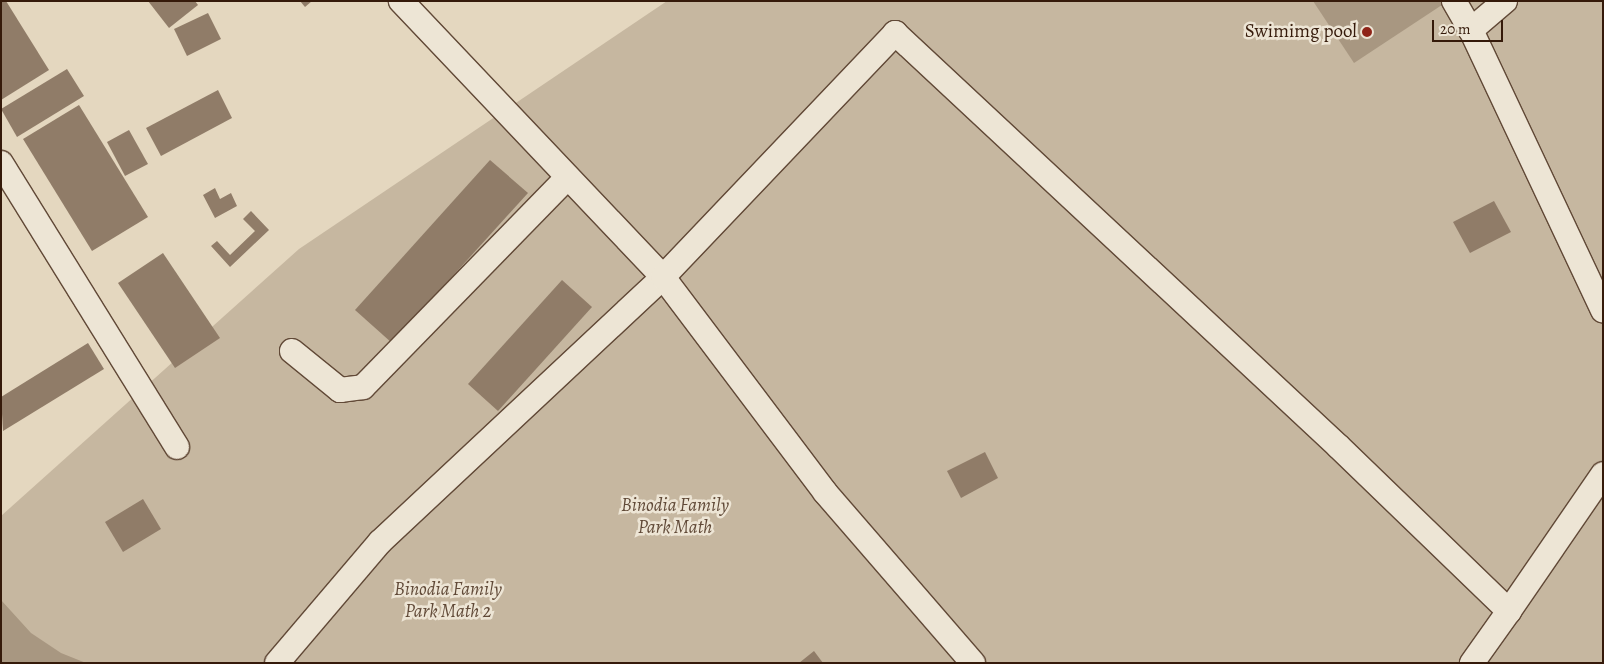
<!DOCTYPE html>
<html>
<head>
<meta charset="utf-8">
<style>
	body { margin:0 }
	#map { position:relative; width:1604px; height:664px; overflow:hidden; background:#e4d7bf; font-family:Alegreya,serif }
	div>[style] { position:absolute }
	.green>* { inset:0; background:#c6b7a0 }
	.water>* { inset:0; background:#a89781 }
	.building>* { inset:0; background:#907c68 }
	.roads { filter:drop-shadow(1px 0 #614937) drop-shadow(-1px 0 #614937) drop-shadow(0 1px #614937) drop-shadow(0 -1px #614937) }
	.street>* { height:24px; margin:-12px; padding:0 12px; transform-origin:12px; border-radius:12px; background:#ede5d5 }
	.dots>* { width:14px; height:14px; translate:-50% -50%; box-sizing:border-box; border:2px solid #ede5d5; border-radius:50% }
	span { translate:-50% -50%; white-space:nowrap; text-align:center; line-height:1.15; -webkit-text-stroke:5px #ede5d5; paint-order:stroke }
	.poi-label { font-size:19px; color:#351a0a }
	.right { translate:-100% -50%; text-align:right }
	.park-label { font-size:19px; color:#604937; font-style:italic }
	.frame { position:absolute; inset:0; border:2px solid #351a0a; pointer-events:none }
	.scale { position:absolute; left:1432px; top:20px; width:71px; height:22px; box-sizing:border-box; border:2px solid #351a0a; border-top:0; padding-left:6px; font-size:15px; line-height:18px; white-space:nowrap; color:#351a0a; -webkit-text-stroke:4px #ede5d5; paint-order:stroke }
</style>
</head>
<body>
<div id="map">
	<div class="green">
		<div style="clip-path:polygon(667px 1px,1603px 1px,1603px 663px,1px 663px,1px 516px,299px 249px)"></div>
	</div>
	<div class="water">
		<div style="clip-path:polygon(1313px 1px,1448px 1px,1354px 63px)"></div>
		<div style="clip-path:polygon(1px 600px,31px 633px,61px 653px,86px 663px,1px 663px)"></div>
	</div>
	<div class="building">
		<div style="clip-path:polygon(1px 1px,6px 1px,49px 70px,1px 100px)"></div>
		<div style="clip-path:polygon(148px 1px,195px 1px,198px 5px,169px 28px)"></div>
		<div style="clip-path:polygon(300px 1px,312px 1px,305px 7px)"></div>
		<div style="clip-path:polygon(208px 13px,221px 39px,187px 56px,174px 29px)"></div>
		<div style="clip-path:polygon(67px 69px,84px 96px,17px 137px,1px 109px)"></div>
		<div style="clip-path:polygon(218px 90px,232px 118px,161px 156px,146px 128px)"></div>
		<div style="clip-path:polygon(79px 105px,148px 217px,92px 251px,23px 139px)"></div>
		<div style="clip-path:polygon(129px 130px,148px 164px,125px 176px,107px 142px)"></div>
		<div style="clip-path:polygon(490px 160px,528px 193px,392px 343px,355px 310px)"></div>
		<div style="clip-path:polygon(215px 188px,220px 199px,231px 193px,237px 206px,215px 218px,203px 195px)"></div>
		<div style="clip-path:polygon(1494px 201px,1511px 232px,1470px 253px,1453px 222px)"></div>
		<div style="clip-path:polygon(251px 211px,269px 230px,230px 267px,211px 246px,217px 241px,230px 255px,255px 231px,243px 219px)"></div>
		<div style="clip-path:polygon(163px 253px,220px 338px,175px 368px,118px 283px)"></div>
		<div style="clip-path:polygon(562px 280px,592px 307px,498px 411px,468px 384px)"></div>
		<div style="clip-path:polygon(88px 343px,104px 369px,3px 431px,1px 397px)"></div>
		<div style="clip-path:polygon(985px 452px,998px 478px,961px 498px,947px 471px)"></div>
		<div style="clip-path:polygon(143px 499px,161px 529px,123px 552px,105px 522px)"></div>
		<div style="clip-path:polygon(814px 651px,823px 663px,799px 663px)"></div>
	</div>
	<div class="roads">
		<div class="street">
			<div style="left:1454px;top:1px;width:34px;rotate:60deg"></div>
			<div style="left:1505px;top:1px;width:45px;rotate:139.5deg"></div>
			<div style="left:1471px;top:30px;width:310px;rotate:64.8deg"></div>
			<div style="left:1px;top:163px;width:334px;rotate:58.2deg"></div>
			<div style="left:292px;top:351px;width:62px;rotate:39.1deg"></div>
			<div style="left:340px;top:390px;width:23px;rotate:-7deg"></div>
			<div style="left:363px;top:387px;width:293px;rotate:-45.7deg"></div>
			<div style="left:1509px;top:611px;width:166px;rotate:-55.5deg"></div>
			<div style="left:277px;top:663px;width:159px;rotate:-49.6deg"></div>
			<div style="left:380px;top:542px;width:388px;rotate:-43.1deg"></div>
			<div style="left:663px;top:277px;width:381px;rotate:-133.5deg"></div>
			<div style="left:973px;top:663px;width:226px;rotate:-130.9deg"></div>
			<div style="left:825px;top:492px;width:269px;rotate:-127deg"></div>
			<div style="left:663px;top:277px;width:337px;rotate:-46.4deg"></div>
			<div style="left:895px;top:33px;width:606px;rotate:42.99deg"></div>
			<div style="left:1338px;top:446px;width:238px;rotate:44deg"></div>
			<div style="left:1509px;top:611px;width:64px;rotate:125.4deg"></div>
		</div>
	</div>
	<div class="dots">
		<div style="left:1367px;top:32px;background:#8f2418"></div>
	</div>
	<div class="poi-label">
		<span class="right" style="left:1357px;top:32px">Swimimg pool</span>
	</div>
	<div class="park-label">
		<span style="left:675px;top:517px">Binodia Family<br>Park Math</span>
		<span style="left:448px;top:601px">Binodia Family<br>Park Math 2</span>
	</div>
	<div class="frame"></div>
	<div class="scale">20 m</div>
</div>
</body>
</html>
